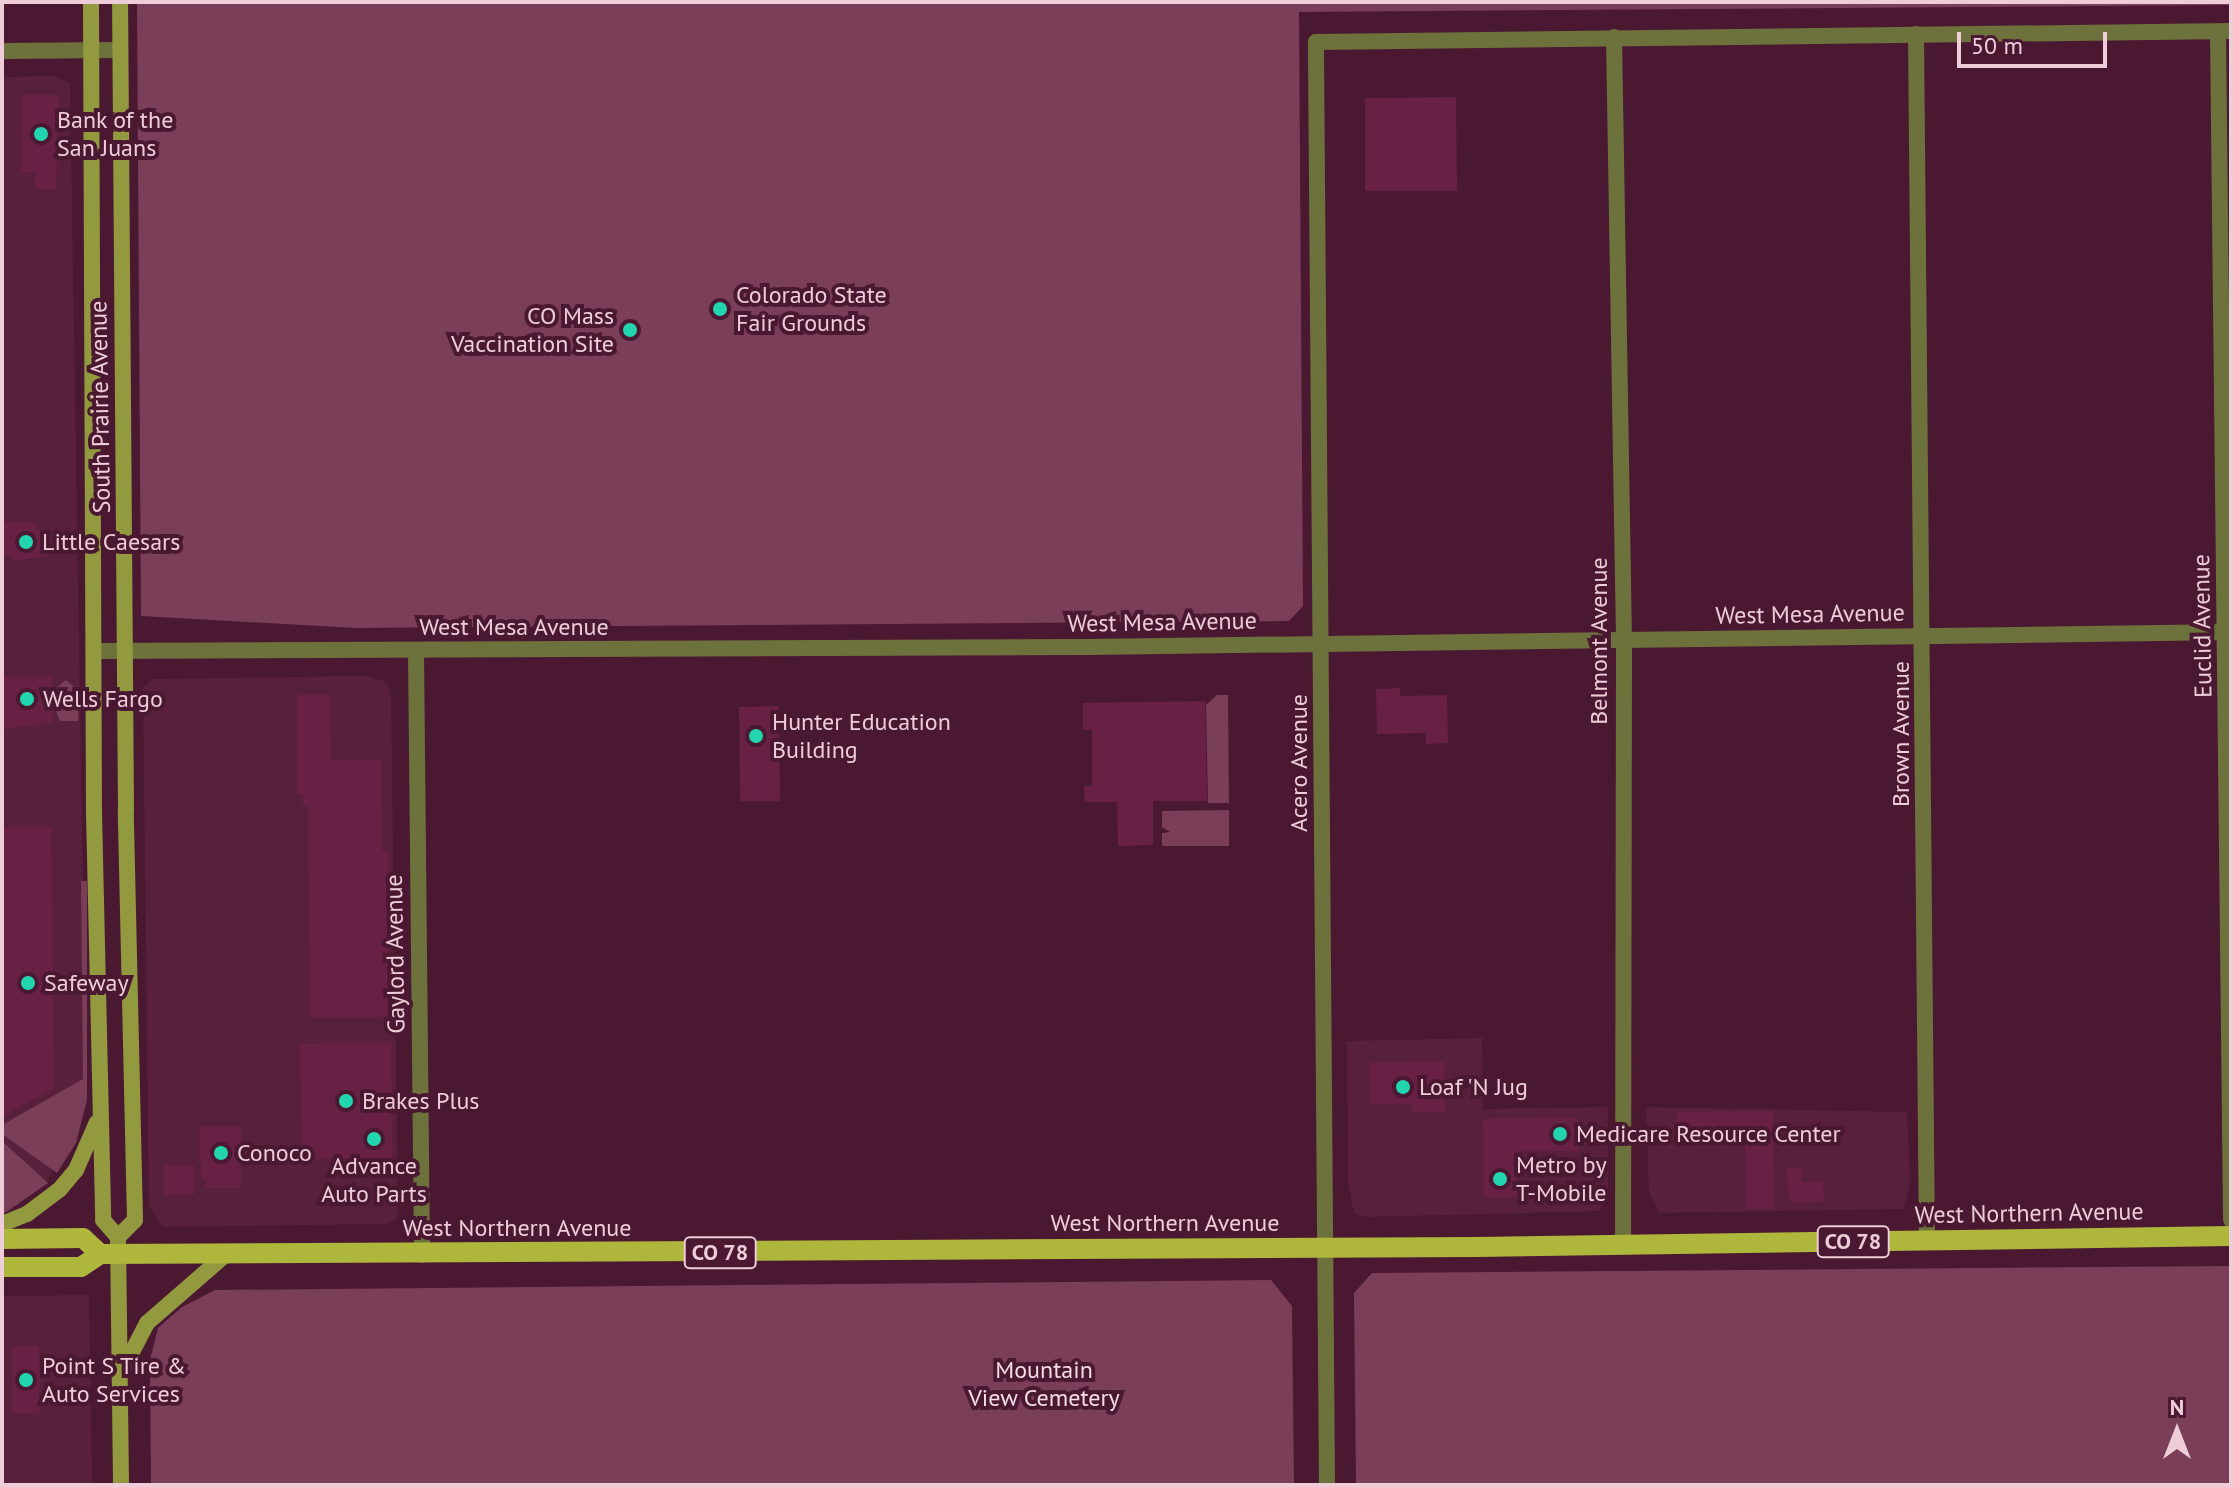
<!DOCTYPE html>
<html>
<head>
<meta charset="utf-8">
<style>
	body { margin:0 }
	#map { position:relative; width:2233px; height:1487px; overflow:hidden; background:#4a1831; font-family:"PT Sans",sans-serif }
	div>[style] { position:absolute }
	.built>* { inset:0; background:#58203b }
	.green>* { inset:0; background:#7a3e59 }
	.building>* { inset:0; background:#682144 }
	.minor>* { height:16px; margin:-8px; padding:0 8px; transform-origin:8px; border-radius:8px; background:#6d723c }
	.tertiary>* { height:16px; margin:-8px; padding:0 8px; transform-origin:8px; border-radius:8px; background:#6d723c }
	.secondary>* { height:16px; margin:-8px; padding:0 8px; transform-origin:8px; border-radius:8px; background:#92993e }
	.primary>* { height:20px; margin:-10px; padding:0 10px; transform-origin:10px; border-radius:10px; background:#aeb63b }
	.dots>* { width:22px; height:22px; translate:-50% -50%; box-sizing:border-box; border:4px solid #4a1831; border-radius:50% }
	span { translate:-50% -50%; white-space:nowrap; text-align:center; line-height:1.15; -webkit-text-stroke:8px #4a1831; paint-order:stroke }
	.shield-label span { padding:2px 6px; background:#4a1831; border:2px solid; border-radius:6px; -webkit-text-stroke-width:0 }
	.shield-label { font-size:22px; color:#eecdd9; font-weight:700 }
	.poi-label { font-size:24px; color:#eecdd9 }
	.left { translate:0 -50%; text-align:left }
	.right { translate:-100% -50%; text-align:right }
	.street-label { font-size:24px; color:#eecdd9 }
	.park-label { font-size:24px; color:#f3dce5 }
	.frame { position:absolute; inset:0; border:4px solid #eecdd9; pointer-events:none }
	.north { position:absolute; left:2137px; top:1391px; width:80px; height:80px; -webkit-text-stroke:6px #4a1831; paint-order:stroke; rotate:0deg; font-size:22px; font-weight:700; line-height:32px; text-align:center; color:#eecdd9 }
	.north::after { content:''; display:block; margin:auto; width:28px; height:36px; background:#eecdd9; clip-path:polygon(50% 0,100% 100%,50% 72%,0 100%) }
	.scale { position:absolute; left:1957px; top:32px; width:150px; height:36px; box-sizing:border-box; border:4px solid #eecdd9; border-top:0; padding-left:10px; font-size:24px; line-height:28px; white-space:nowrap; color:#eecdd9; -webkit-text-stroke:6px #4a1831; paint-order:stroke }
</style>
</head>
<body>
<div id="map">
	<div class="built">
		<div style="clip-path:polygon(55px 76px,70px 84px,86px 1081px,71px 1142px,44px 1186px,2px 1214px,2px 77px)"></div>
		<div style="clip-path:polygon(365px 676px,387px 682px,391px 698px,398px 1218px,387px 1224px,163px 1227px,149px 1206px,143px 687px,153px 679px)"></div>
		<div style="clip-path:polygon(1482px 1038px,1483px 1109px,1608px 1107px,1608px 1189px,1600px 1211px,1366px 1217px,1354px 1213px,1348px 1183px,1347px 1041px)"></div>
		<div style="clip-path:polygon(1646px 1107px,1907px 1112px,1910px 1182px,1904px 1209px,1659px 1213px,1649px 1192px)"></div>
		<div style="clip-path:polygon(89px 1295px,92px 1485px,2px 1485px,2px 1296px)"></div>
	</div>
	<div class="green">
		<div style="clip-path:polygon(137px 2px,2231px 2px,2231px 5px,1299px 12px,1303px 606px,1289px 621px,355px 628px,141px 616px)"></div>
		<div style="clip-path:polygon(66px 680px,79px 691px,78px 721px,60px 721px,55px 709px,55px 689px)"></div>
		<div style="clip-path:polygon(1217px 695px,1228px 695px,1229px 803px,1208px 803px,1206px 705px)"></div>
		<div style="clip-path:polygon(1229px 810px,1229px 846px,1162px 846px,1162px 833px,1170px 832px,1162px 827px,1162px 811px)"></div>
		<div style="clip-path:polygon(81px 881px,87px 881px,87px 1100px,76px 1143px,57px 1173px,2px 1134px,2px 1125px,83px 1079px)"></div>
		<div style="clip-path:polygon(2px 1141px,48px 1183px,2px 1215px)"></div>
		<div style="clip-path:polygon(2231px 1266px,2231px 1485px,1356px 1485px,1354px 1293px,1372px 1273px)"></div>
		<div style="clip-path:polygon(1271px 1280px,1292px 1306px,1294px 1485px,151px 1485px,150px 1360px,158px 1328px,182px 1307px,215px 1290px)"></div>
	</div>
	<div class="building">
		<div style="clip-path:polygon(22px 95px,59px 95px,56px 189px,35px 189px,35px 172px,22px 172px)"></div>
		<div style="clip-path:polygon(1456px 97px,1457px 191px,1365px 191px,1365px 98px)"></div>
		<div style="clip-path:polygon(2px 522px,36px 522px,36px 530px,50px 530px,51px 555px,13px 561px,13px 555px,2px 556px)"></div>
		<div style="clip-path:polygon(52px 676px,52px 722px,2px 729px,2px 677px)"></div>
		<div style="clip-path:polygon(1400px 688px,1400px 696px,1447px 695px,1448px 743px,1426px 744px,1426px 733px,1377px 734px,1376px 689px)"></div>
		<div style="clip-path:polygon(297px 695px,330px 695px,331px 760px,381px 760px,382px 851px,388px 851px,389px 1017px,310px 1017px,308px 806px,303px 806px,303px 794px,297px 794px)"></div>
		<div style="clip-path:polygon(1205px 701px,1207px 801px,1153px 801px,1153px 845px,1118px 846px,1117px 802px,1085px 802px,1084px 786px,1092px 786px,1092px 730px,1083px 730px,1083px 703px)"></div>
		<div style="clip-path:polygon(779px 706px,780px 801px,740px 801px,739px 707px)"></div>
		<div style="clip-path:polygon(51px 827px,54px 1088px,2px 1116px,2px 828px)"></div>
		<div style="clip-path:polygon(391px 1043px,392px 1158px,302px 1159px,300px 1044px)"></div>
		<div style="clip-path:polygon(1444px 1062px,1445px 1112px,1412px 1112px,1412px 1104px,1370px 1105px,1369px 1063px)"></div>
		<div style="clip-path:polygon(1773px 1111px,1774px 1209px,1746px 1209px,1745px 1137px,1677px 1138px,1677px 1112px)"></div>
		<div style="clip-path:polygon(1578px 1118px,1578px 1151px,1516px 1151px,1517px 1197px,1484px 1198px,1483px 1119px)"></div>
		<div style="clip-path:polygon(200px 1127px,241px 1127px,241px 1188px,206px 1188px,206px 1179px,201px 1179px)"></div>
		<div style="clip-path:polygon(164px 1165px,194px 1165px,194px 1195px,164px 1195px)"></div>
		<div style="clip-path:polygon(1802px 1167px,1802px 1182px,1823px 1181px,1824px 1201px,1790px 1202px,1786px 1168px)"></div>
		<div style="clip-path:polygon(39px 1345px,39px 1413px,12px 1413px,12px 1346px)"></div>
	</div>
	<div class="minor">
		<div style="left:2218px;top:32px;width:1188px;rotate:89.37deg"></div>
		<div style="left:1916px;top:34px;width:1207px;rotate:89.48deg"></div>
		<div style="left:1614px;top:37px;width:602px;rotate:89.05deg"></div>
		<div style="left:1624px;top:639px;width:606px;rotate:90.09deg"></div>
		<div style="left:416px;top:652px;width:603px;rotate:89.43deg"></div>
	</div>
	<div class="tertiary">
		<div style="left:2px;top:51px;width:118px;rotate:-0.5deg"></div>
		<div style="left:94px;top:651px;width:995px;rotate:-0.23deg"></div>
		<div style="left:1089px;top:647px;width:1142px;rotate:-0.75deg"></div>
		<div style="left:1327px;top:1485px;width:1443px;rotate:-90.44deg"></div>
		<div style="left:1316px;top:42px;width:915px;rotate:-0.69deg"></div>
	</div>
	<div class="secondary">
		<div style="left:91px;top:2px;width:811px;rotate:89.79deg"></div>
		<div style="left:94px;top:813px;width:407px;rotate:88.7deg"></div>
		<div style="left:103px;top:1220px;width:23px;rotate:49deg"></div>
		<div style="left:118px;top:1237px;width:248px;rotate:89.3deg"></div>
		<div style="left:2px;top:1224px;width:27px;rotate:-22deg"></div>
		<div style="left:27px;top:1214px;width:41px;rotate:-37.1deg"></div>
		<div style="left:60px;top:1189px;width:25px;rotate:-50deg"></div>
		<div style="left:76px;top:1170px;width:52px;rotate:-66.4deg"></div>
		<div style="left:118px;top:1237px;width:24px;rotate:-45deg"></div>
		<div style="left:135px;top:1220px;width:409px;rotate:-91.3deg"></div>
		<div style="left:126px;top:811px;width:809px;rotate:-90.42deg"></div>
		<div style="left:121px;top:1373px;width:56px;rotate:-62.5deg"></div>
		<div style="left:147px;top:1323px;width:102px;rotate:-41deg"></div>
	</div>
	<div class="primary">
		<div style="left:2px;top:1239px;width:81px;rotate:-0.7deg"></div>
		<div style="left:83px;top:1238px;width:23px;rotate:43deg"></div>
		<div style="left:2px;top:1267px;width:79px"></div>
		<div style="left:81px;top:1267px;width:23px;rotate:-34deg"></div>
		<div style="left:100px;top:1254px;width:1375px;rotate:-0.29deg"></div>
		<div style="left:1475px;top:1247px;width:756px;rotate:-0.83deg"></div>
	</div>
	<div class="dots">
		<div style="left:41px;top:134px;background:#22d5af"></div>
		<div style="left:720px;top:309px;background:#22d5af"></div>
		<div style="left:630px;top:330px;background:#22d5af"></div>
		<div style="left:26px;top:542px;background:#22d5af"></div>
		<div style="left:27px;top:699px;background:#22d5af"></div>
		<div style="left:756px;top:736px;background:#22d5af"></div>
		<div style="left:28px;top:983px;background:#22d5af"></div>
		<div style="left:1403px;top:1087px;background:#22d5af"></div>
		<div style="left:346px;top:1101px;background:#22d5af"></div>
		<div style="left:1560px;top:1134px;background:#22d5af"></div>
		<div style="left:374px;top:1139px;background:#22d5af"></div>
		<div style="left:221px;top:1153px;background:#22d5af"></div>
		<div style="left:1500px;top:1179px;background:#22d5af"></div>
		<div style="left:26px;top:1380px;background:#22d5af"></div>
	</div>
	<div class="shield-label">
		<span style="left:1853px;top:1242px">CO 78</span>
		<span style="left:720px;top:1253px">CO 78</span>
	</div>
	<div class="poi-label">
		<span class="left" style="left:57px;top:134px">Bank of the<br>San Juans</span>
		<span class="left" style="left:736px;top:309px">Colorado State<br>Fair Grounds</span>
		<span class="right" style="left:614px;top:330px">CO Mass<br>Vaccination Site</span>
		<span class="left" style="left:42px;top:542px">Little Caesars</span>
		<span class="left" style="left:43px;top:699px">Wells Fargo</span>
		<span class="left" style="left:772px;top:736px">Hunter Education<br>Building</span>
		<span class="left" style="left:44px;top:983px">Safeway</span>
		<span class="left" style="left:1419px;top:1087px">Loaf 'N Jug</span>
		<span class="left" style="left:362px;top:1101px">Brakes Plus</span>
		<span class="left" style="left:1576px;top:1134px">Medicare Resource Center</span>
		<span class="left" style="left:237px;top:1153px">Conoco</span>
		<span class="left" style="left:1516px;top:1179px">Metro by<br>T-Mobile</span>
		<span style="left:374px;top:1180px">Advance<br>Auto Parts</span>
		<span class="left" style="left:42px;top:1380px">Point S Tire &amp;<br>Auto Services</span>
	</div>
	<div class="street-label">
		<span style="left:100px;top:407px;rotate:-91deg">South Prairie Avenue</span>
		<span style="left:1810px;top:614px;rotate:-1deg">West Mesa Avenue</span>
		<span style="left:1162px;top:622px;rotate:-1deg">West Mesa Avenue</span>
		<span style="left:2202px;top:626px;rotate:-91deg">Euclid Avenue</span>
		<span style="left:514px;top:627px">West Mesa Avenue</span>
		<span style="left:1599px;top:641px;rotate:-90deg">Belmont Avenue</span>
		<span style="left:1901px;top:734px;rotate:-90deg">Brown Avenue</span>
		<span style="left:1299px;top:763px;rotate:-90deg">Acero Avenue</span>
		<span style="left:395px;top:954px;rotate:-91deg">Gaylord Avenue</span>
		<span style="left:2029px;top:1213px;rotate:-1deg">West Northern Avenue</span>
		<span style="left:1165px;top:1223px">West Northern Avenue</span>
		<span style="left:517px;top:1228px">West Northern Avenue</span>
	</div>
	<div class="park-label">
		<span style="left:1044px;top:1384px">Mountain<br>View Cemetery</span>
	</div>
	<div class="frame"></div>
	<div class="north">N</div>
	<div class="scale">50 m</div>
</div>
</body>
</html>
